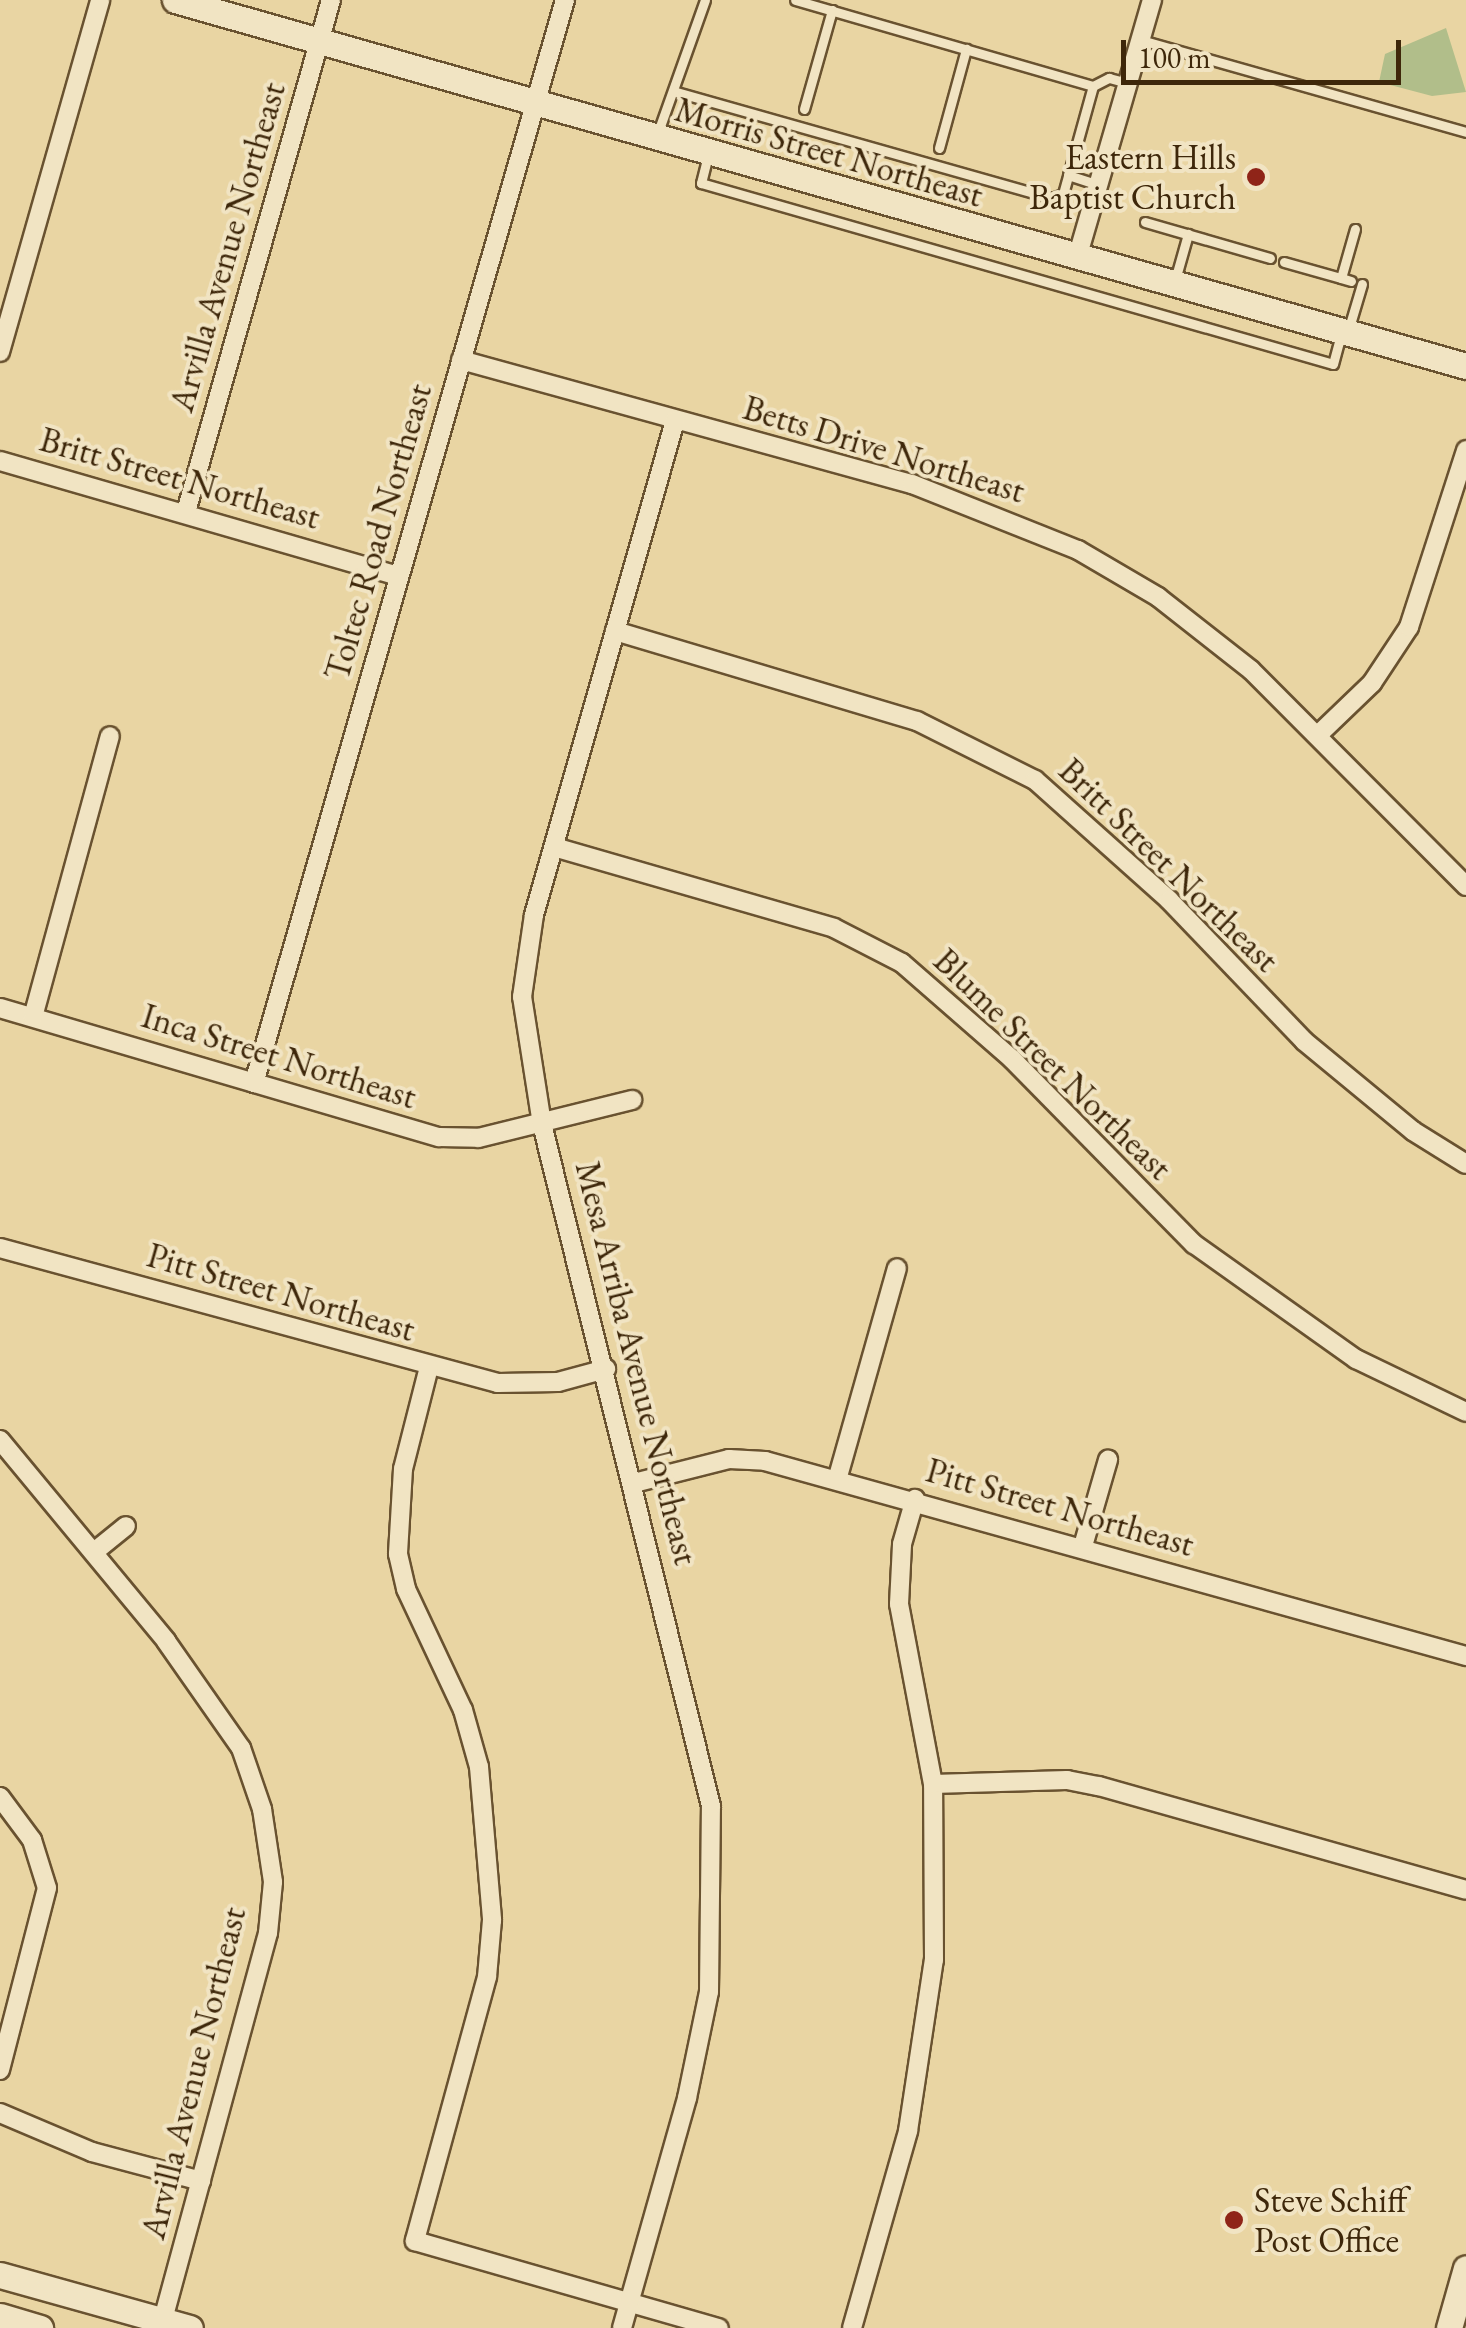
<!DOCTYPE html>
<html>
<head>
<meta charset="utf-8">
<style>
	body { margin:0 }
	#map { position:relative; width:1466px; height:2328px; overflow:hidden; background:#e9d5a3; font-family:"EB Garamond",serif }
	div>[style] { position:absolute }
	.green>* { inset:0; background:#b1be8a }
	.roads { filter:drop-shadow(2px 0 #695230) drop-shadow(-2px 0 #695230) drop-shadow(0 2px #695230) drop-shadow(0 -2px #695230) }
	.lane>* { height:9px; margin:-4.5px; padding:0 4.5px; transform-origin:4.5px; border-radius:4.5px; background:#f1e4c3 }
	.street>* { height:18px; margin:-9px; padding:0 9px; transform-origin:9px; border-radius:9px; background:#f1e4c3 }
	.secondary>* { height:25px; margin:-12.5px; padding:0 12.5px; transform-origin:12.5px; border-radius:12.5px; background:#f1e4c3 }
	.dots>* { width:28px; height:28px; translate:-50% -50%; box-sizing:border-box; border:5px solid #f1e4c3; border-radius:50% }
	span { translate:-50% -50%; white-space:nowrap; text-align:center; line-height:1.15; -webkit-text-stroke:8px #f1e4c3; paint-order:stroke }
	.street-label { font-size:35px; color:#3e270a }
	.poi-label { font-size:35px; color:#3e270a }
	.right { translate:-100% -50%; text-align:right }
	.left { translate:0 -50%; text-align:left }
	.scale { position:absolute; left:1121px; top:40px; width:280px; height:45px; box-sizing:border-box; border:5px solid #3e270a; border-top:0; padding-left:12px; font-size:30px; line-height:35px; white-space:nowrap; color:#3e270a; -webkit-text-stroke:8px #f1e4c3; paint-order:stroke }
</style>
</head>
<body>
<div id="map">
	<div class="green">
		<div style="clip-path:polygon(1446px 28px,1466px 92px,1432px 96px,1379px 82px,1385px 54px)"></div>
	</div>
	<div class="roads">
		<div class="lane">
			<div style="left:1141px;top:40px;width:338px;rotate:15.8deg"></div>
			<div style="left:1093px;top:86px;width:18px;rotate:-27deg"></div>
			<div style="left:1109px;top:78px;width:20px;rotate:15deg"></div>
			<div style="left:673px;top:91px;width:394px;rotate:15.8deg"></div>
			<div style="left:1052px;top:198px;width:12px;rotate:-20deg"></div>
			<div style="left:1063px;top:194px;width:112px;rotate:-74.5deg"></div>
			<div style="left:1093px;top:86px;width:310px;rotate:-163.9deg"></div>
			<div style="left:804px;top:109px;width:103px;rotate:-74.2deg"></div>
			<div style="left:658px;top:132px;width:140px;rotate:-70.4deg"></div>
			<div style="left:939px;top:148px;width:103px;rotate:-74.7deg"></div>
			<div style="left:708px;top:155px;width:29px;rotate:104deg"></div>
			<div style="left:701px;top:183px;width:657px;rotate:15.98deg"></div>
			<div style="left:1333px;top:364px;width:31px;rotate:-75deg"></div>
			<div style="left:1068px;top:175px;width:32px;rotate:18deg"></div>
			<div style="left:1145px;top:222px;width:130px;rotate:16.1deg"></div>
			<div style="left:1284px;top:262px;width:59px;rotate:15.7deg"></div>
			<div style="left:1175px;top:280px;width:48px;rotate:-74.2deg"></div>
			<div style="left:1351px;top:281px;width:10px;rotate:-163deg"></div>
			<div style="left:1341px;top:278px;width:51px;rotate:-74.1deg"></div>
			<div style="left:1348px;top:331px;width:49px;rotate:-73.4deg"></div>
		</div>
		<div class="street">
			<div style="left:1077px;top:258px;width:269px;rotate:-73.8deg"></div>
			<div style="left:0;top:352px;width:366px;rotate:-74.1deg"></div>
			<div style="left:461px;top:360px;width:468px;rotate:15.4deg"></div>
			<div style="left:912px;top:484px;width:179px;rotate:21.7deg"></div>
			<div style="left:1078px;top:550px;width:93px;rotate:30.4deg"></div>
			<div style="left:1158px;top:597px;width:118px;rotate:38.1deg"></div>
			<div style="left:1251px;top:670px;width:305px;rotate:45.1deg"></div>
			<div style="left:0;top:461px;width:415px;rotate:16.1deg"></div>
			<div style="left:186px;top:512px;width:532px;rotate:-74.19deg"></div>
			<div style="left:615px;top:631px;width:315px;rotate:16.6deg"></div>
			<div style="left:917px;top:721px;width:132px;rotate:26.6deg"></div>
			<div style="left:1035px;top:780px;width:180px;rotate:41.8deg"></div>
			<div style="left:1169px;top:900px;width:195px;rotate:46.2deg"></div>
			<div style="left:1304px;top:1041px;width:141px;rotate:39.5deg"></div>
			<div style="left:1413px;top:1131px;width:62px;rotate:31.9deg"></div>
			<div style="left:1319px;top:734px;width:74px;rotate:-43.9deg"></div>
			<div style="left:1372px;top:683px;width:67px;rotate:-56.5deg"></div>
			<div style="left:1409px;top:627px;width:186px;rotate:-72.1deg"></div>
			<div style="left:554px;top:847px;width:291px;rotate:16.1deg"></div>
			<div style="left:834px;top:928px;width:76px;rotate:27.2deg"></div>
			<div style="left:902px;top:963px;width:146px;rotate:41.1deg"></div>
			<div style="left:1012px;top:1059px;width:260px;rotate:45.5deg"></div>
			<div style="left:1194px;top:1244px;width:199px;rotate:35.4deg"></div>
			<div style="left:1356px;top:1359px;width:122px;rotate:25.7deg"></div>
			<div style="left:0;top:1008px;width:458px;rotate:16.4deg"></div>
			<div style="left:439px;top:1137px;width:39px;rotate:1deg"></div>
			<div style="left:478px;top:1138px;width:159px;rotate:-13.9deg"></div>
			<div style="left:33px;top:1017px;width:291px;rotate:-74.7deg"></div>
			<div style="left:254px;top:1083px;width:1127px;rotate:-73.98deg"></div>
			<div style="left:0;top:1248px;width:516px;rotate:15.17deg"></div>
			<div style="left:498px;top:1383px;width:60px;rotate:-1deg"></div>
			<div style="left:558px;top:1382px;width:50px;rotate:-15.2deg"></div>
			<div style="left:429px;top:1367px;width:105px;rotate:104.3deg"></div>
			<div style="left:403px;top:1469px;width:85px;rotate:93.4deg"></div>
			<div style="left:398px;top:1554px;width:36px;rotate:77deg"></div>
			<div style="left:406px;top:1589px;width:134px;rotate:64.8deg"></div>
			<div style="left:463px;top:1710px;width:59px;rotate:74.3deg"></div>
			<div style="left:479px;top:1767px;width:154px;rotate:85.1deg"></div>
			<div style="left:492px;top:1920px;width:57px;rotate:95deg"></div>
			<div style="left:487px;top:1977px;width:274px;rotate:105.3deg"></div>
			<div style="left:415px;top:2241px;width:316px;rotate:16deg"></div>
			<div style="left:0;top:1440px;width:261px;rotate:50.4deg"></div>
			<div style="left:166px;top:1641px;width:131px;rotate:55deg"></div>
			<div style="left:241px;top:1748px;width:65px;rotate:71deg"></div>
			<div style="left:262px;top:1809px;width:74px;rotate:81.4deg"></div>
			<div style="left:273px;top:1882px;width:51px;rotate:95.6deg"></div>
			<div style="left:268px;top:1933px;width:409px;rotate:105.2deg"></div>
			<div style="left:837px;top:1480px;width:220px;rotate:-74.2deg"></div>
			<div style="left:634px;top:1483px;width:98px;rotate:-14.2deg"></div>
			<div style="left:729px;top:1459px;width:36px;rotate:3deg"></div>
			<div style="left:765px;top:1461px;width:728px;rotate:15.55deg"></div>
			<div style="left:1083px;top:1546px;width:90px;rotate:-73.8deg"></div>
			<div style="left:94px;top:1552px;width:41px;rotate:-39.1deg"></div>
			<div style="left:933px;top:1784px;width:134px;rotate:-1.7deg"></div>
			<div style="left:1067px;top:1780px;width:33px;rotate:11deg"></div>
			<div style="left:1099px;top:1786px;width:381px;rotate:15.8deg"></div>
			<div style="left:0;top:1797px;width:54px;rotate:53.3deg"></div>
			<div style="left:32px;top:1840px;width:50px;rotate:72.6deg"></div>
			<div style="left:47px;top:1888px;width:188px;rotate:104.5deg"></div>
			<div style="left:0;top:2113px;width:100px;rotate:23deg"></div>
			<div style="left:92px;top:2152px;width:113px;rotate:14.9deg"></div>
			<div style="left:622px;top:2328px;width:239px;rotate:-74.2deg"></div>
			<div style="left:687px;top:2098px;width:108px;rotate:-78.3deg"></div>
			<div style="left:709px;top:1992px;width:186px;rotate:-89.4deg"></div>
			<div style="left:711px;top:1806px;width:703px;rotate:-103.92deg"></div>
			<div style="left:542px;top:1124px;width:129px;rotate:-98.9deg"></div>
			<div style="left:522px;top:997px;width:83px;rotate:-81.7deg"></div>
			<div style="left:534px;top:915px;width:514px;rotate:-74.07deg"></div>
			<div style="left:852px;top:2328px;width:205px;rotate:-74.1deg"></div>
			<div style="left:908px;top:2131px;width:173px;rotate:-81.4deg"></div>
			<div style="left:934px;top:1960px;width:176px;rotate:-90.3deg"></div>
			<div style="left:933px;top:1784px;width:183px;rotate:-100.7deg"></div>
			<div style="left:899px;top:1604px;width:60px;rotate:-87.1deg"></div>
			<div style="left:902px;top:1544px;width:47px;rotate:-73.9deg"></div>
		</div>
		<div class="secondary">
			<div style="left:175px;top:0;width:1342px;rotate:15.83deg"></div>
			<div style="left:0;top:2275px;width:197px;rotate:15.6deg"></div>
			<div style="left:0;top:2316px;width:42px;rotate:16.7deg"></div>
			<div style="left:1449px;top:2328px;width:62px;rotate:-74.2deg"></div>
		</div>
	</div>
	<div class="dots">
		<div style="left:1256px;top:177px;background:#8f2418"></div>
		<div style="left:1234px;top:2220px;background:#8f2418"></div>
	</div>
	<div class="street-label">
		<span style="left:829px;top:152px;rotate:16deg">Morris Street Northeast</span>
		<span style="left:227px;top:247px;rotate:-74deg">Arvilla Avenue Northeast</span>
		<span style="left:884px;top:449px;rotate:17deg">Betts Drive Northeast</span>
		<span style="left:180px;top:478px;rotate:16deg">Britt Street Northeast</span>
		<span style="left:378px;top:532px;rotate:-74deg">Toltec Road Northeast</span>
		<span style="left:1169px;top:865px;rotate:44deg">Britt Street Northeast</span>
		<span style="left:279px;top:1056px;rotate:17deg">Inca Street Northeast</span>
		<span style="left:1053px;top:1064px;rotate:44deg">Blume Street Northeast</span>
		<span style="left:281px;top:1292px;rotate:16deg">Pitt Street Northeast</span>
		<span style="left:637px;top:1363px;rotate:76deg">Mesa Arriba Avenue Northeast</span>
		<span style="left:1060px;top:1507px;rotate:16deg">Pitt Street Northeast</span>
		<span style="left:193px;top:2073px;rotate:-76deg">Arvilla Avenue Northeast</span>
	</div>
	<div class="poi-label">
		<span class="right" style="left:1236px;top:177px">Eastern Hills<br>Baptist Church</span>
		<span class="left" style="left:1254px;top:2220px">Steve Schiff<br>Post Office</span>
	</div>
	<div class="scale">100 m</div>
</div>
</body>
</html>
